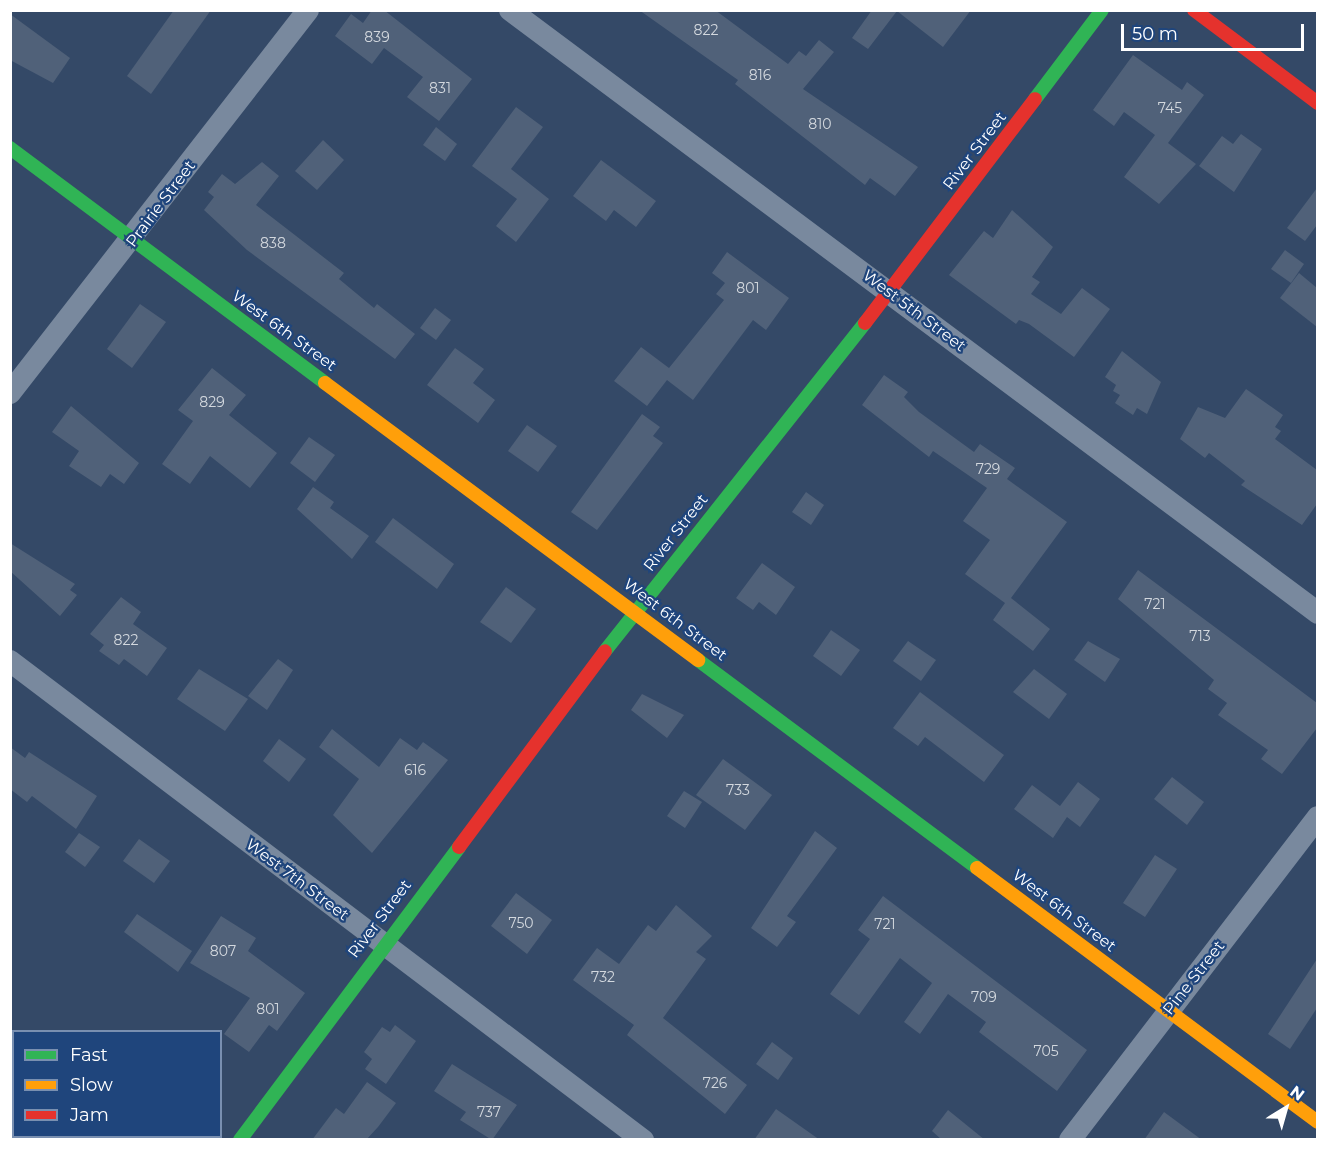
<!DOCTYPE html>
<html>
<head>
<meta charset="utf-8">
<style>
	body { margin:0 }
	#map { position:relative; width:1328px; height:1150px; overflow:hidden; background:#344967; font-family:Montserrat,sans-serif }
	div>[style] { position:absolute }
	.building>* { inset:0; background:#506179 }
	.street>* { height:22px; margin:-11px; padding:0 11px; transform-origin:11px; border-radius:11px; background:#79899e }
	.fast>* { height:14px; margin:-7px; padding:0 7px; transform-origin:7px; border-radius:7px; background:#30b455 }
	.slow>* { height:14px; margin:-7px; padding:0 7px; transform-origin:7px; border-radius:7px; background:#ff9f0a }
	.jam>* { height:14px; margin:-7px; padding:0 7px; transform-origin:7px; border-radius:7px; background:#e5322d }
	span { translate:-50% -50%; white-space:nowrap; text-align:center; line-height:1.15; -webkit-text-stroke:4.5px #1f457c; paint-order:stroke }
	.number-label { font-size:14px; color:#d3d8de }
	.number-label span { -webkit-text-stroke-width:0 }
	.street-label { font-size:16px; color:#fff }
	.frame { position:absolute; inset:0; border:12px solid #fff; pointer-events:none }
	.legend { position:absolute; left:12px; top:1030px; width:210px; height:108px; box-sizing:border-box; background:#1f457c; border:2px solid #798fb0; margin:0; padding:8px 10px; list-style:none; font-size:18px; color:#fff }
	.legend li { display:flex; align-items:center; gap:12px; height:30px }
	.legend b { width:30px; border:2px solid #798fb0 }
	.north { position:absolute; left:1256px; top:1078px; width:60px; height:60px; -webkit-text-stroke:4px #1f457c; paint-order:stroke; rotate:37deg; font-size:16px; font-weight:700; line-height:24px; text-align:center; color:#fff }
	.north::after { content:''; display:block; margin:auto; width:21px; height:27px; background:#fff; clip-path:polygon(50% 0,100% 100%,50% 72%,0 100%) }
	.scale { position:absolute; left:1121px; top:24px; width:183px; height:27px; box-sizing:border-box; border:3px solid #fff; border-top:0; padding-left:8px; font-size:18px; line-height:21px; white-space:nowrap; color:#fff; -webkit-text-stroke:4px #1f457c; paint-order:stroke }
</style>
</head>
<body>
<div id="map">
	<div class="building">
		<div style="clip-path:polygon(174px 10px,211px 10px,151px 94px,127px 76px)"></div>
		<div style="clip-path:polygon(372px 10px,384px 10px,472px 79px,439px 121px,407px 97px,423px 77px,384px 48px,372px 64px,335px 36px,351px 14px,363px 23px)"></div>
		<div style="clip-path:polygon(639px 10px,715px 10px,788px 64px,799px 51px,806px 56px,819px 40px,834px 52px,803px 89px,918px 167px,895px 196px,870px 178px,865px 185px,735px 84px,738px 80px)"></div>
		<div style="clip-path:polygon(872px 10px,971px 10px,943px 47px,897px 11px,868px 49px,852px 38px)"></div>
		<div style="clip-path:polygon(10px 14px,70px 58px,53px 83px,10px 60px)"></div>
		<div style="clip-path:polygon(1133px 55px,1182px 90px,1187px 82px,1204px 95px,1168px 143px,1196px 164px,1159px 204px,1124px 177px,1155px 135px,1124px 112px,1114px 126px,1093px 110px)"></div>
		<div style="clip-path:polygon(516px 107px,543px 127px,511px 169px,549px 199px,516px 242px,496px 226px,517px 199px,472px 166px)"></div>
		<div style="clip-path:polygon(436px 127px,457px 144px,445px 161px,423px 145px)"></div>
		<div style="clip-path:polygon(1241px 134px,1262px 149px,1234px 192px,1199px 166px,1222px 136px,1233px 144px)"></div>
		<div style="clip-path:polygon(323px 140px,344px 160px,317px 190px,295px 171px)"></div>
		<div style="clip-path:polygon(601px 160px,656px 201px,636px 227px,614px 210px,606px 221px,573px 196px)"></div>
		<div style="clip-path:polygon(262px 162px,279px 176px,256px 205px,344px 273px,339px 279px,374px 308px,377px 304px,415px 334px,395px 359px,247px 250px,204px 210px,214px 197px,208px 192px,222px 174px,235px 184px)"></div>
		<div style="clip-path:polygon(1317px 188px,1317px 225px,1305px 241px,1287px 228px)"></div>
		<div style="clip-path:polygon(1012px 210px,1053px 247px,1032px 277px,1040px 282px,1031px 294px,1061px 314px,1082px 288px,1110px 309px,1074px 357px,1029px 324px,1019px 320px,1016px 324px,949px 275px,984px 231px,993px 238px)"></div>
		<div style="clip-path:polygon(1285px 250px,1304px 264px,1291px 283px,1271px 269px)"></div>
		<div style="clip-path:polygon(727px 252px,789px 298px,766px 330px,753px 320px,693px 400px,667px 380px,647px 406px,614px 381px,641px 347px,669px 368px,724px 300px,716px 294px,725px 283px,712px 273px)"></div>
		<div style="clip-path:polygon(1299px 273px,1317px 288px,1317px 327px,1280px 298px)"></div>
		<div style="clip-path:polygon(140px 304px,166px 322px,132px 368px,107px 349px)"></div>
		<div style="clip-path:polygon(435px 308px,451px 320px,436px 340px,420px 328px)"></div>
		<div style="clip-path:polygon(455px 348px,484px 369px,473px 383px,495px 400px,478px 423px,427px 385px)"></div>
		<div style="clip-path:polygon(1122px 351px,1161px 382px,1147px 414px,1137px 408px,1133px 415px,1115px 403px,1120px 395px,1113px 391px,1116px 385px,1105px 377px)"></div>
		<div style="clip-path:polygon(212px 368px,246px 395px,229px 415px,277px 453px,250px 488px,210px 456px,190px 484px,162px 464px,193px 421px,178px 410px)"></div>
		<div style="clip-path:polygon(884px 375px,908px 392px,904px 397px,919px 412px,974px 452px,980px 444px,1015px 468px,1007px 479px,1067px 522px,1011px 598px,1050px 629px,1033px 651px,993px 620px,1005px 603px,965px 574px,990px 540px,963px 521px,987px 488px,933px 451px,929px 457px,862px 405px)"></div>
		<div style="clip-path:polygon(1246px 389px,1283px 415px,1275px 427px,1281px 431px,1275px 439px,1317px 470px,1317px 504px,1302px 525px,1241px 485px,1245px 481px,1209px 453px,1205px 458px,1180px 439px,1198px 407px,1225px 418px)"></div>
		<div style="clip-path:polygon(71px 406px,139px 463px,124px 484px,110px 474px,101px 487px,69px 466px,79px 451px,52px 432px)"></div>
		<div style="clip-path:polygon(642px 414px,660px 427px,653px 436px,663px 443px,597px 530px,571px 512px)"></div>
		<div style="clip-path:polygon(527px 425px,557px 446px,538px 472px,508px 451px)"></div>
		<div style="clip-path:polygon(309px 437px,335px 455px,315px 482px,290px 463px)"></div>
		<div style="clip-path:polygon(313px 487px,334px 502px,330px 508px,369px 536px,352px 559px,297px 509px)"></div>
		<div style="clip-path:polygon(806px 492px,824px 505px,811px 525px,792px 512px)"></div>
		<div style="clip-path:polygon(393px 518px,454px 564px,437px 589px,375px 542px)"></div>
		<div style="clip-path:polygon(10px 543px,75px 584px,70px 590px,77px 595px,60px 616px,10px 571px)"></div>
		<div style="clip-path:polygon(762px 563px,795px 587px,776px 615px,759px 602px,753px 610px,736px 598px)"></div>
		<div style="clip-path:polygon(1138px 570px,1317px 703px,1317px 728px,1282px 774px,1261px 759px,1268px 750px,1218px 715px,1227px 703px,1208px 689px,1214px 680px,1118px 599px)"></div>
		<div style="clip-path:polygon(506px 587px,536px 609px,511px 643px,480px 622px)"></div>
		<div style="clip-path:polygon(121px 597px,141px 612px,133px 624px,167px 648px,147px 676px,124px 659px,119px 665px,99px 651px,104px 645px,90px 634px)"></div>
		<div style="clip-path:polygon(831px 630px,860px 650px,841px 676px,813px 656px)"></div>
		<div style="clip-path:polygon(908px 641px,936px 660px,921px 681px,893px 661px)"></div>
		<div style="clip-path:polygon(1088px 641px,1120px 659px,1105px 682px,1074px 660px)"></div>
		<div style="clip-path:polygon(278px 659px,293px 670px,267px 710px,248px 696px)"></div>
		<div style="clip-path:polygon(199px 669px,248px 699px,225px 731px,177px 699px)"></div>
		<div style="clip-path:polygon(1034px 669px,1067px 694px,1049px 719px,1013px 692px)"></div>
		<div style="clip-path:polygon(920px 692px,1004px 755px,984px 782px,925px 737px,918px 746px,893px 728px)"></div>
		<div style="clip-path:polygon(642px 694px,684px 715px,667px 738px,631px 710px)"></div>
		<div style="clip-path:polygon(332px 729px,379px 767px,400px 738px,417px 750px,423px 742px,448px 760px,372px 853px,333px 815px,359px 779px,319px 747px)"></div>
		<div style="clip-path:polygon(279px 739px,306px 759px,289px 782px,263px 761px)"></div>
		<div style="clip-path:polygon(10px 747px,25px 758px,29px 752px,97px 796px,76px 829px,32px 796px,27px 802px,10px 789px)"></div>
		<div style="clip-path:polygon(723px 759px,772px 795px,745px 830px,696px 795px)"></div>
		<div style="clip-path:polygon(1172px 777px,1204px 802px,1187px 825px,1154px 799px)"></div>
		<div style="clip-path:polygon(1078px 782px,1100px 799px,1080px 827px,1067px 817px,1053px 838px,1014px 809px,1032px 785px,1060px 806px)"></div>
		<div style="clip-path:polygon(684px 791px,702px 802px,685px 828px,667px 816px)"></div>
		<div style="clip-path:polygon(815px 831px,837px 848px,787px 916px,796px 922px,777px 947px,751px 928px)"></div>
		<div style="clip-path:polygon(79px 833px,100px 847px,85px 867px,65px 852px)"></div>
		<div style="clip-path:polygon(139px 839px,170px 861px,154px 883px,123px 861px)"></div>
		<div style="clip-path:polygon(1155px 855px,1177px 869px,1145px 917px,1123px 903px)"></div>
		<div style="clip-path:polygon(516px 893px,552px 920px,527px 954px,491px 926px)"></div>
		<div style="clip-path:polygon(883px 896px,1087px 1050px,1057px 1091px,979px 1032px,986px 1022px,948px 994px,920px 1034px,904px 1022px,932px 983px,900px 958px,859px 1015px,830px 994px,870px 939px,858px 930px)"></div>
		<div style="clip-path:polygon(676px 905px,712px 936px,696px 952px,706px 959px,663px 1018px,747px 1085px,725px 1114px,627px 1035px,634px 1025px,573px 980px,597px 948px,619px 964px,648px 925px,656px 931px)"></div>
		<div style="clip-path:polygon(137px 914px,192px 951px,178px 972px,124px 932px)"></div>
		<div style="clip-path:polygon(221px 916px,256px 938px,248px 951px,305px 993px,277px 1031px,269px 1025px,249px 1052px,224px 1034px,250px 998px,190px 963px)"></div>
		<div style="clip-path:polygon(1317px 959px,1317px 1008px,1290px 1049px,1268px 1034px)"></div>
		<div style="clip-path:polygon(395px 1025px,416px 1041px,386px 1084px,365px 1069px,372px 1059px,364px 1052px,382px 1027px,390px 1032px)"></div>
		<div style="clip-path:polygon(772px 1042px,793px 1058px,778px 1080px,756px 1064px)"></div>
		<div style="clip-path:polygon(452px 1064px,517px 1105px,492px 1140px,460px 1120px,466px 1112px,434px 1091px)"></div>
		<div style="clip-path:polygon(367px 1082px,396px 1103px,378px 1127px,366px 1140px,312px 1140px,336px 1108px,344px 1114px)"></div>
		<div style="clip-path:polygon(776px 1109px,820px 1140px,754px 1140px)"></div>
		<div style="clip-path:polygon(948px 1110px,985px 1140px,942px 1140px,932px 1131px)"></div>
		<div style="clip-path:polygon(1164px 1112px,1202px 1140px,1144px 1140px)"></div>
	</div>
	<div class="street">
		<div style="left:510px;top:10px;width:1008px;rotate:36.73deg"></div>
		<div style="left:10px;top:393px;width:485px;rotate:-52.1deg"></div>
		<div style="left:10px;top:661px;width:794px;rotate:37.12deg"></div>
		<div style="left:1070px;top:1140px;width:407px;rotate:-52.5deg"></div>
	</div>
	<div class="fast">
		<div style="left:1035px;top:99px;width:111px;rotate:-53deg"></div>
		<div style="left:10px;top:148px;width:393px;rotate:36.7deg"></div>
		<div style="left:605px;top:651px;width:419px;rotate:-51.6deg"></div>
		<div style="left:698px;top:660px;width:348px;rotate:36.7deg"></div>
		<div style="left:10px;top:1101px;width:4px;rotate:27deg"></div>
		<div style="left:56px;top:1136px;width:6px;rotate:45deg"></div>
		<div style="left:240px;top:1140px;width:366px;rotate:-53.2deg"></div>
	</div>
	<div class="slow">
		<div style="left:325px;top:383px;width:465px;rotate:36.6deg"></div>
		<div style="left:977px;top:868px;width:425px;rotate:36.7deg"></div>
	</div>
	<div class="jam">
		<div style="left:1194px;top:10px;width:155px;rotate:36.9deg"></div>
		<div style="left:865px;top:323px;width:281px;rotate:-52.8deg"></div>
		<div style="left:459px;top:847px;width:244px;rotate:-53.3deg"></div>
	</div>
	<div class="number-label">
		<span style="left:706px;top:30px">822</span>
		<span style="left:377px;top:37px">839</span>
		<span style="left:760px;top:75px">816</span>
		<span style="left:440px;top:88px">831</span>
		<span style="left:1170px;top:108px">745</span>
		<span style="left:820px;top:124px">810</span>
		<span style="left:273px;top:243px">838</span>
		<span style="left:748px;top:288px">801</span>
		<span style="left:212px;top:402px">829</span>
		<span style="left:988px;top:469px">729</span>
		<span style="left:1155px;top:604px">721</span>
		<span style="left:1200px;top:636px">713</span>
		<span style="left:126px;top:640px">822</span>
		<span style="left:415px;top:770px">616</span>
		<span style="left:738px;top:790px">733</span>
		<span style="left:521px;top:923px">750</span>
		<span style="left:885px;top:924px">721</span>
		<span style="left:223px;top:951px">807</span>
		<span style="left:603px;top:977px">732</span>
		<span style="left:984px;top:997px">709</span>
		<span style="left:268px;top:1009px">801</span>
		<span style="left:1046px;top:1051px">705</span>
		<span style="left:715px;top:1083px">726</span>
		<span style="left:489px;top:1112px">737</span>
	</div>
	<div class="street-label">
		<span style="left:975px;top:151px;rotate:-53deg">River Street</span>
		<span style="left:161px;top:204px;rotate:-53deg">Prairie Street</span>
		<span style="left:914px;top:311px;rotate:37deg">West 5th Street</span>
		<span style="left:284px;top:331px;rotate:36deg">West 6th Street</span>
		<span style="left:676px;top:533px;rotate:-52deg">River Street</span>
		<span style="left:675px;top:620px;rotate:37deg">West 6th Street</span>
		<span style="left:297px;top:880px;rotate:37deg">West 7th Street</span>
		<span style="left:1064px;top:911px;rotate:37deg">West 6th Street</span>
		<span style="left:380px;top:919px;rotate:-53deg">River Street</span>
		<span style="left:1194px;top:978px;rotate:-52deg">Pine Street</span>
	</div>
	<div class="frame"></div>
	<ul class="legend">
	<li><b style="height:8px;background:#30b455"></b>Fast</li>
	<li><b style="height:8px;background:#ff9f0a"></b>Slow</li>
	<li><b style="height:8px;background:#e5322d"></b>Jam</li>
	</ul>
	<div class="north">N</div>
	<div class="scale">50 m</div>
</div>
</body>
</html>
